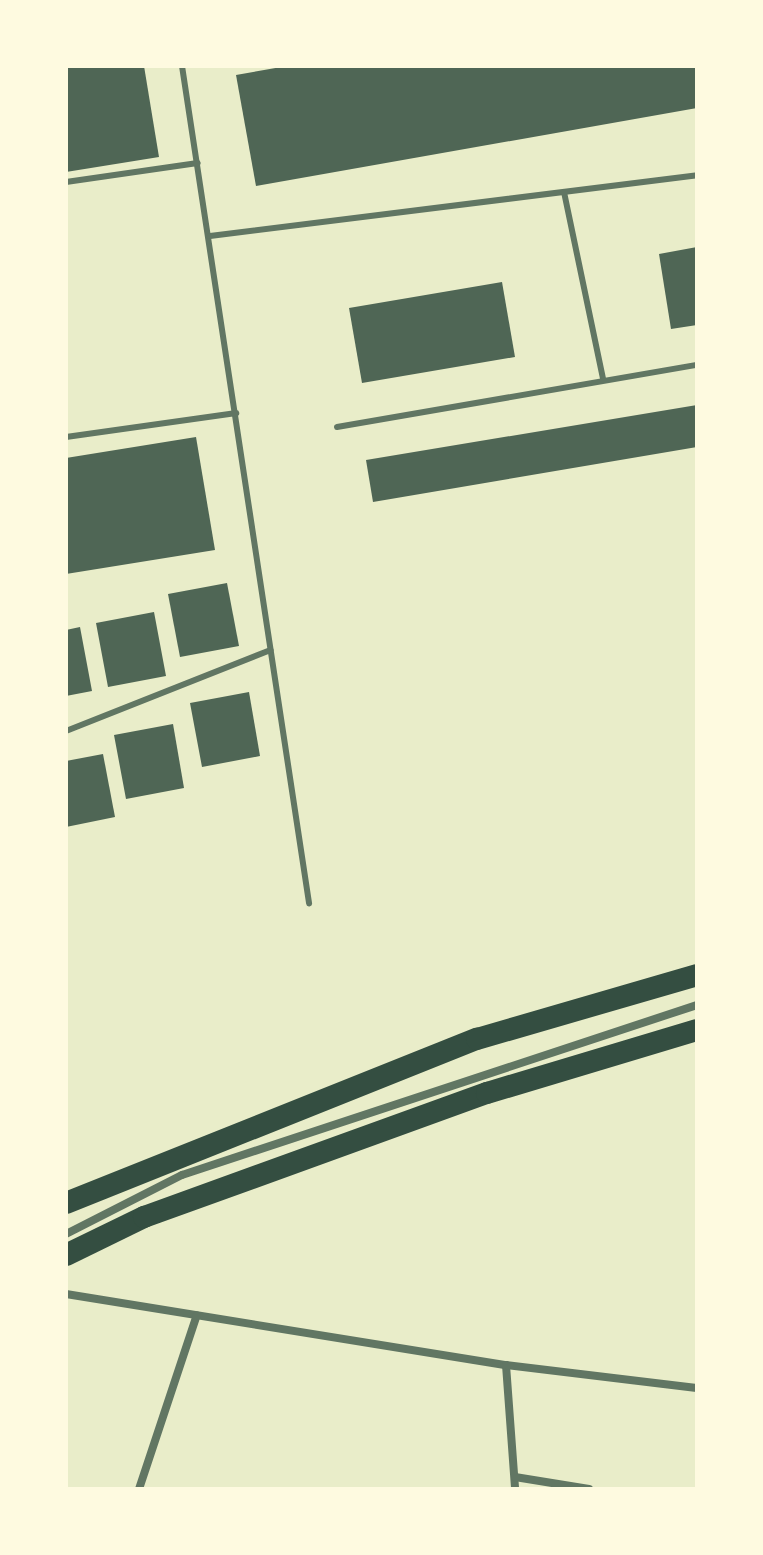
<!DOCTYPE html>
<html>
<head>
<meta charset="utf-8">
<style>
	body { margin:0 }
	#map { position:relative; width:763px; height:1555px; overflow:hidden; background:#e9edc9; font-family:"DejaVu Sans",sans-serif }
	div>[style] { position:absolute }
	.building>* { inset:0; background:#4f6655 }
	.service>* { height:6px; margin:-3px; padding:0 3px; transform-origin:3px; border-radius:3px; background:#617663 }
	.minor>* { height:8px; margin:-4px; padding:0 4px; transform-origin:4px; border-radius:4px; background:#617663 }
	.motorway>* { height:22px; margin:-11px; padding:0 11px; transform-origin:11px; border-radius:11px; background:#344e41 }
	span { translate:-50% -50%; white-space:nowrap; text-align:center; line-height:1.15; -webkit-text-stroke:6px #fefae0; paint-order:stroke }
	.frame { position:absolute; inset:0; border:68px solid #fefae0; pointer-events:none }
</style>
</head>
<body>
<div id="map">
	<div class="building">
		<div style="clip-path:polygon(66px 66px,144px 66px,159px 157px,66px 172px)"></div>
		<div style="clip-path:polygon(287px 66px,697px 66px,697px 108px,256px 186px,236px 75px)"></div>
		<div style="clip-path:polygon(697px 247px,697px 325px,671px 329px,659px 254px)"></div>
		<div style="clip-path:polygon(502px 282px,515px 357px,362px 383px,349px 308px)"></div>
		<div style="clip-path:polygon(697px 405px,697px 447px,373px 502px,366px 460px)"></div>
		<div style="clip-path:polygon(196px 437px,215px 550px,66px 574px,66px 458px)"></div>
		<div style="clip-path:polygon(227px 583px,239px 646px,180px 657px,168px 594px)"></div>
		<div style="clip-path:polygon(154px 612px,166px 676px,108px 687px,96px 623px)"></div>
		<div style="clip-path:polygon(80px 627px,92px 691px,66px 696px,66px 630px)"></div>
		<div style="clip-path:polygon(249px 692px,260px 756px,202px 767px,190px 703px)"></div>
		<div style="clip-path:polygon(173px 724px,184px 788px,126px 799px,114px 735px)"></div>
		<div style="clip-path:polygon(103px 754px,115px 817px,66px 827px,66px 761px)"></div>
	</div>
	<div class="service">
		<div style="left:182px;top:66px;width:847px;rotate:81.37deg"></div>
		<div style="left:66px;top:182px;width:133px;rotate:-8.2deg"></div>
		<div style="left:564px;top:192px;width:191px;rotate:78.2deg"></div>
		<div style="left:210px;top:236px;width:491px;rotate:-7.1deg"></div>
		<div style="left:337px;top:427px;width:365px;rotate:-9.8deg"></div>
		<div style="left:66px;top:437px;width:172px;rotate:-8deg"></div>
		<div style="left:66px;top:731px;width:220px;rotate:-21.6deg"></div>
	</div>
	<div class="minor">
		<div style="left:66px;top:1234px;width:130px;rotate:-27deg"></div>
		<div style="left:182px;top:1175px;width:542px;rotate:-18.27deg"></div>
		<div style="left:66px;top:1294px;width:446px;rotate:9.2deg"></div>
		<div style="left:506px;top:1365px;width:124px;rotate:85.8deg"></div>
		<div style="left:506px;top:1365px;width:192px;rotate:6.9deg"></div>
		<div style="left:515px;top:1477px;width:75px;rotate:9.2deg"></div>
		<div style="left:139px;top:1489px;width:183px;rotate:-71.6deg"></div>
	</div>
	<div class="motorway">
		<div style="left:66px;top:1203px;width:443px;rotate:-21.8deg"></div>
		<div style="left:477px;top:1039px;width:229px;rotate:-16.2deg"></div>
		<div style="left:66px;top:1255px;width:87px;rotate:-26deg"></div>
		<div style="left:144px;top:1217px;width:365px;rotate:-19.9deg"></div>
		<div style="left:487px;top:1093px;width:219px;rotate:-16.7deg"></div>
	</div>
	<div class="frame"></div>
</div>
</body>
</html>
